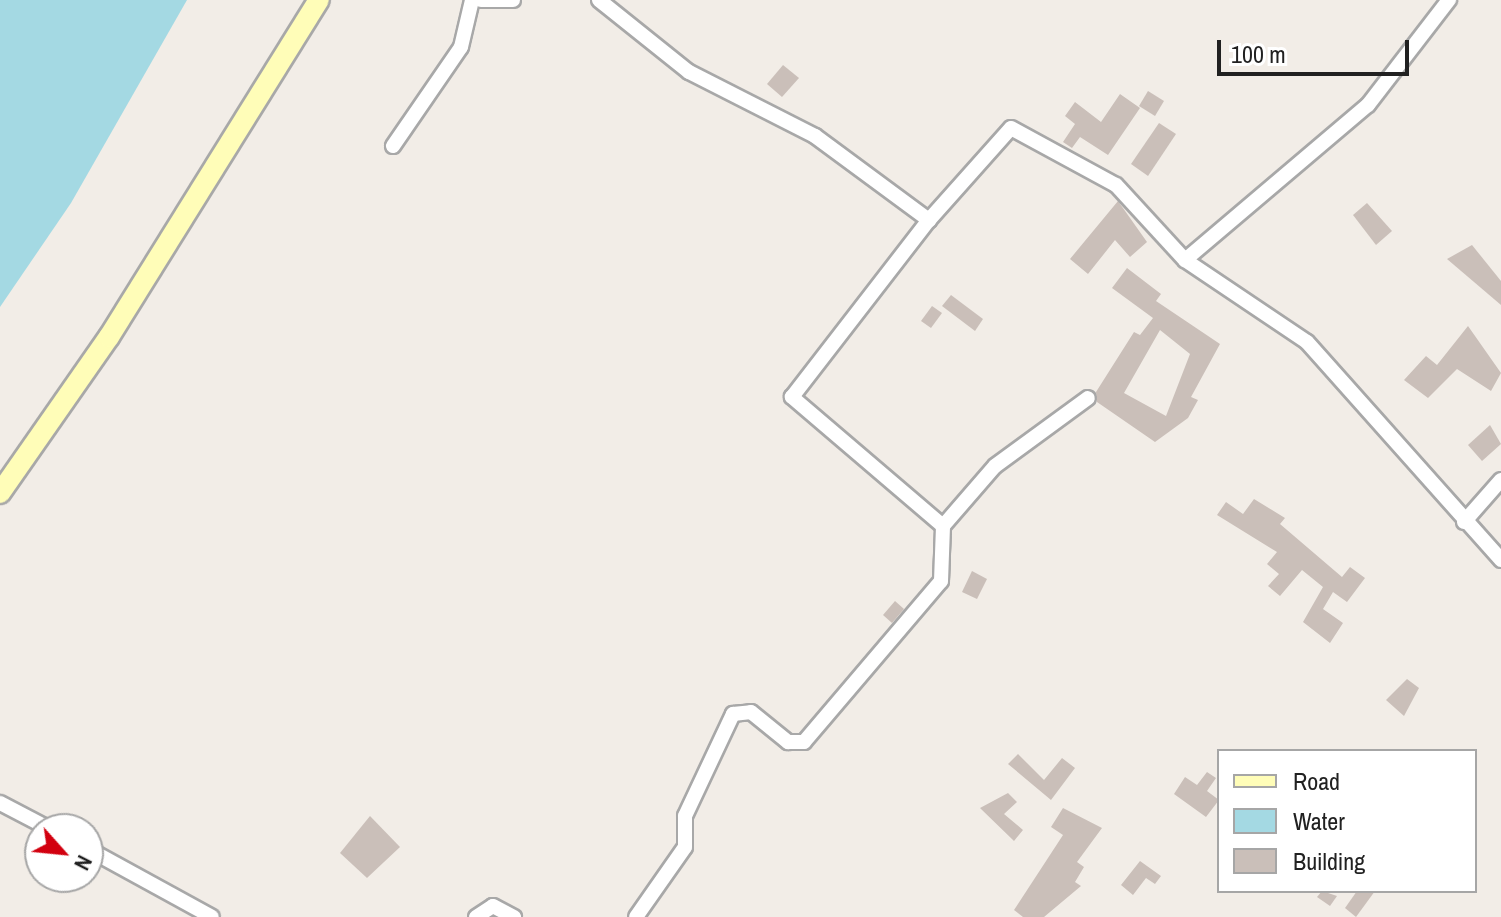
<!DOCTYPE html>
<html>
<head>
<meta charset="utf-8">
<style>
	body { margin:0 }
	#map { position:relative; width:1501px; height:917px; overflow:hidden; background:#f2ede7; font-family:"Archivo Narrow",sans-serif }
	div>[style] { position:absolute }
	.water>* { inset:0; background:#a4d9e3 }
	.building>* { inset:0; background:#cabfb9 }
	.roads { filter:drop-shadow(2px 0 #a8a8a8) drop-shadow(-2px 0 #a8a8a8) drop-shadow(0 2px #a8a8a8) drop-shadow(0 -2px #a8a8a8) }
	.street>* { height:14px; margin:-7px; padding:0 7px; transform-origin:7px; border-radius:7px; background:#fff }
	.secondary>* { height:20px; margin:-10px; padding:0 10px; transform-origin:10px; border-radius:10px; background:#fffdb8 }
	span { translate:-50% -50%; white-space:nowrap; text-align:center; line-height:1.15; -webkit-text-stroke:6px #fff; paint-order:stroke }
	.legend { position:absolute; left:1217px; top:749px; width:260px; height:144px; box-sizing:border-box; background:#fff; border:2px solid #a6a6a6; margin:0; padding:10px 14px; list-style:none; font-size:24px; color:#212121 }
	.legend li { display:flex; align-items:center; gap:16px; height:40px }
	.legend b { width:40px; border:2px solid #a6a6a6 }
	.north { position:absolute; left:24px; top:813px; width:80px; height:80px; box-sizing:border-box; background:#fff; border:2px solid #a6a6a6; border-radius:50%; rotate:117deg; font-size:22px; font-weight:700; line-height:32px; text-align:center; color:#212121 }
	.north::after { content:''; display:block; margin:auto; width:28px; height:36px; background:#d2000f; clip-path:polygon(50% 0,100% 100%,50% 72%,0 100%) }
	.scale { position:absolute; left:1217px; top:40px; width:192px; height:36px; box-sizing:border-box; border:4px solid #212121; border-top:0; padding-left:10px; font-size:24px; line-height:28px; white-space:nowrap; color:#212121; -webkit-text-stroke:6px #fff; paint-order:stroke }
</style>
</head>
<body>
<div id="map">
	<div class="water">
		<div style="clip-path:polygon(0 0,187px 0,71px 203px,0 307px)"></div>
	</div>
	<div class="building">
		<div style="clip-path:polygon(783px 65px,799px 78px,782px 97px,767px 84px)"></div>
		<div style="clip-path:polygon(1148px 91px,1164px 101px,1155px 116px,1139px 106px)"></div>
		<div style="clip-path:polygon(1120px 94px,1140px 108px,1108px 155px,1080px 137px,1072px 148px,1063px 142px,1075px 124px,1065px 116px,1075px 102px,1101px 122px)"></div>
		<div style="clip-path:polygon(1159px 123px,1176px 134px,1148px 176px,1131px 164px)"></div>
		<div style="clip-path:polygon(1118px 201px,1147px 242px,1130px 257px,1115px 240px,1088px 274px,1070px 259px)"></div>
		<div style="clip-path:polygon(1367px 203px,1392px 231px,1376px 245px,1353px 215px)"></div>
		<div style="clip-path:polygon(1472px 245px,1501px 281px,1501px 305px,1447px 259px)"></div>
		<div style="clip-path:polygon(evenodd,1127px 268px,1161px 294px,1156px 301px,1220px 344px,1191px 397px,1198px 400px,1188px 418px,1155px 442px,1097px 402px,1096px 392px,1134px 332px,1140px 335px,1153px 318px,1112px 288px,1127px 268px,1160px 330px,1190px 354px,1166px 416px,1124px 393px,1160px 330px)"></div>
		<div style="clip-path:polygon(951px 295px,983px 319px,975px 331px,942px 306px)"></div>
		<div style="clip-path:polygon(932px 306px,942px 313px,931px 328px,921px 321px)"></div>
		<div style="clip-path:polygon(1468px 326px,1501px 373px,1491px 391px,1457px 369px,1428px 398px,1404px 380px,1426px 356px,1437px 365px)"></div>
		<div style="clip-path:polygon(1490px 425px,1501px 444px,1482px 461px,1468px 445px)"></div>
		<div style="clip-path:polygon(1254px 499px,1285px 518px,1280px 524px,1342px 577px,1350px 567px,1365px 578px,1347px 602px,1333px 592px,1323px 609px,1343px 623px,1330px 643px,1303px 622px,1323px 587px,1302px 570px,1280px 596px,1268px 586px,1279px 574px,1267px 564px,1277px 552px,1217px 515px,1226px 502px,1243px 514px)"></div>
		<div style="clip-path:polygon(972px 571px,987px 579px,977px 599px,962px 592px)"></div>
		<div style="clip-path:polygon(895px 601px,904px 609px,892px 623px,883px 615px)"></div>
		<div style="clip-path:polygon(1407px 679px,1419px 688px,1404px 716px,1386px 700px)"></div>
		<div style="clip-path:polygon(1018px 754px,1044px 780px,1062px 758px,1075px 768px,1051px 800px,1008px 764px)"></div>
		<div style="clip-path:polygon(1207px 772px,1216px 778px,1207px 791px,1219px 800px,1206px 817px,1174px 794px,1185px 777px,1197px 785px)"></div>
		<div style="clip-path:polygon(1008px 793px,1017px 802px,1004px 814px,1023px 830px,1014px 841px,980px 808px)"></div>
		<div style="clip-path:polygon(1063px 808px,1102px 828px,1077px 862px,1084px 867px,1075px 882px,1081px 886px,1044px 917px,1023px 917px,1014px 910px,1063px 835px,1051px 827px)"></div>
		<div style="clip-path:polygon(370px 816px,400px 847px,367px 878px,340px 853px)"></div>
		<div style="clip-path:polygon(1140px 861px,1161px 876px,1155px 884px,1146px 878px,1133px 895px,1121px 885px)"></div>
		<div style="clip-path:polygon(1322px 891px,1337px 896px,1330px 906px,1317px 897px)"></div>
		<div style="clip-path:polygon(1357px 891px,1375px 891px,1356px 917px,1345px 908px)"></div>
	</div>
	<div class="roads">
		<div class="street">
			<div style="left:481px;top:0;width:32px"></div>
			<div style="left:599px;top:0;width:115px;rotate:38.7deg"></div>
			<div style="left:689px;top:72px;width:141px;rotate:26.9deg"></div>
			<div style="left:815px;top:136px;width:142px;rotate:36.4deg"></div>
			<div style="left:929px;top:220px;width:123px;rotate:-48.3deg"></div>
			<div style="left:1011px;top:128px;width:119px;rotate:28.5deg"></div>
			<div style="left:1116px;top:185px;width:102px;rotate:47.4deg"></div>
			<div style="left:1185px;top:260px;width:147px;rotate:33.9deg"></div>
			<div style="left:1307px;top:342px;width:292px;rotate:48.3deg"></div>
			<div style="left:393px;top:146px;width:120px;rotate:-55.5deg"></div>
			<div style="left:461px;top:47px;width:48px;rotate:-76.8deg"></div>
			<div style="left:1185px;top:260px;width:240px;rotate:-40.3deg"></div>
			<div style="left:1368px;top:105px;width:133px;rotate:-52.4deg"></div>
			<div style="left:1464px;top:522px;width:56px;rotate:-48.6deg"></div>
			<div style="left:943px;top:526px;width:79px;rotate:-49.1deg"></div>
			<div style="left:995px;top:466px;width:115px;rotate:-36.2deg"></div>
			<div style="left:0;top:803px;width:56px;rotate:27.5deg"></div>
			<div style="left:88px;top:849px;width:141px;rotate:28.7deg"></div>
			<div style="left:476px;top:917px;width:20px;rotate:-33deg"></div>
			<div style="left:493px;top:906px;width:24px;rotate:28deg"></div>
			<div style="left:636px;top:917px;width:85px;rotate:-55deg"></div>
			<div style="left:685px;top:847px;width:31px;rotate:-90deg"></div>
			<div style="left:685px;top:816px;width:113px;rotate:-64.8deg"></div>
			<div style="left:733px;top:714px;width:18px;rotate:-6deg"></div>
			<div style="left:751px;top:712px;width:48px;rotate:39deg"></div>
			<div style="left:788px;top:742px;width:16px"></div>
			<div style="left:804px;top:742px;width:211px;rotate:-49.6deg"></div>
			<div style="left:941px;top:581px;width:55px;rotate:-87.9deg"></div>
			<div style="left:943px;top:526px;width:199px;rotate:-139.5deg"></div>
			<div style="left:792px;top:397px;width:224px;rotate:-52.3deg"></div>
		</div>
		<div class="secondary">
			<div style="left:0;top:493px;width:190px;rotate:-55.1deg"></div>
			<div style="left:109px;top:337px;width:397px;rotate:-58.1deg"></div>
		</div>
	</div>
	<ul class="legend">
	<li><b style="height:10px;background:#fffdb8"></b>Road</li>
	<li><b style="height:22px;background:#a4d9e3"></b>Water</li>
	<li><b style="height:22px;background:#cabfb9"></b>Building</li>
	</ul>
	<div class="north">N</div>
	<div class="scale">100 m</div>
</div>
</body>
</html>
